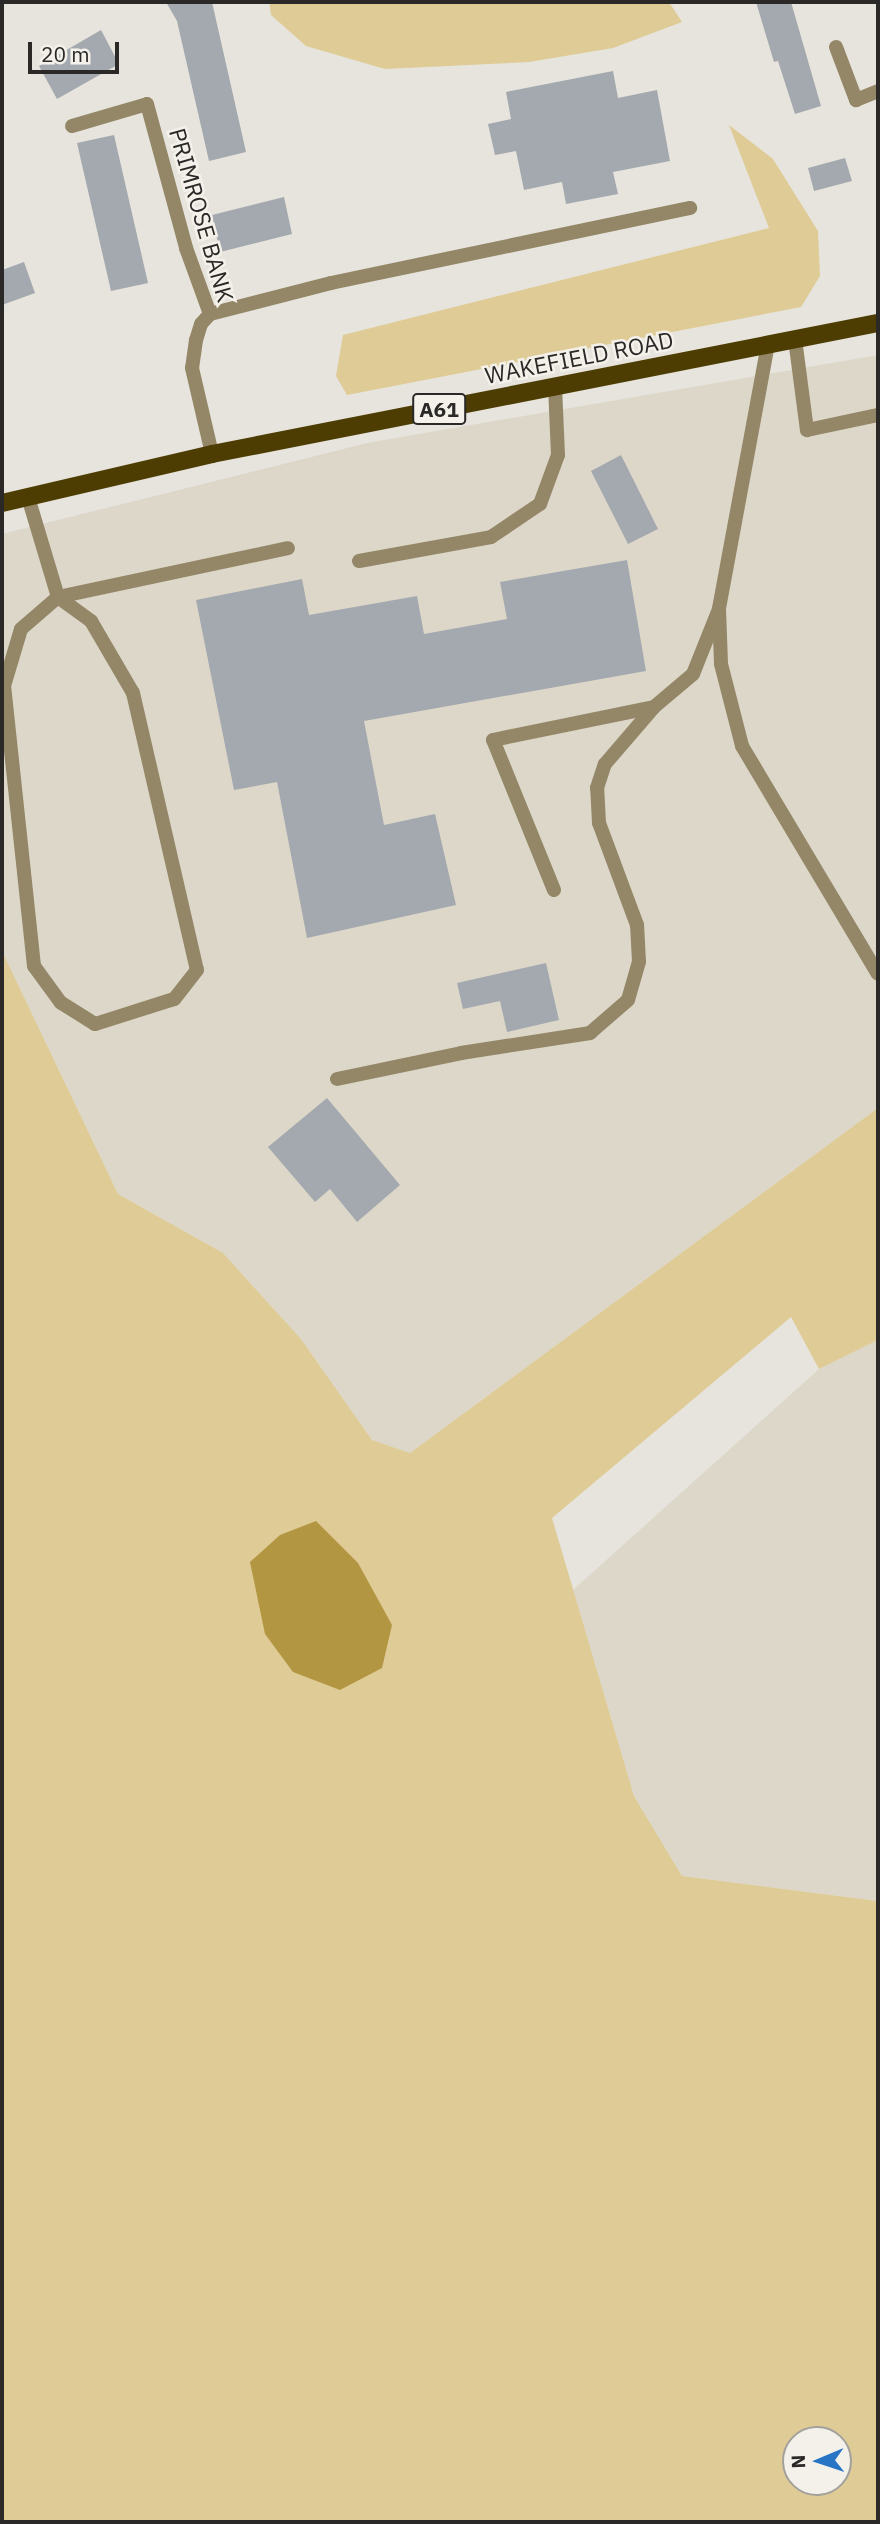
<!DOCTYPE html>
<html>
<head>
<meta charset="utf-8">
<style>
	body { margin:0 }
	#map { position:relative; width:880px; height:2524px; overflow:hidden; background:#e6e4dc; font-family:"IBM Plex Sans",sans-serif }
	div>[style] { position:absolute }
	.built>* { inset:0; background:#dcd7c9 }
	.green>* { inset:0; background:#dfcb96 }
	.water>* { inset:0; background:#b29642 }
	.building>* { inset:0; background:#a4a9af }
	.lane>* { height:14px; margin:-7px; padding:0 7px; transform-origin:7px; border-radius:7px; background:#948767 }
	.street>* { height:14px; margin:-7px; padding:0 7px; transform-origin:7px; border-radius:7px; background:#948767 }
	.primary>* { height:18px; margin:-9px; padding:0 9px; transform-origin:9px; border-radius:9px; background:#4e3d03 }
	span { translate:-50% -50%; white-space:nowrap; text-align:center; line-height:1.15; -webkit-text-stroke:5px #f4f1ea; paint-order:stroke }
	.shield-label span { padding:2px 5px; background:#f4f1ea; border:2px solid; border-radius:5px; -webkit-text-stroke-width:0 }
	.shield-label { font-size:21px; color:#2a2927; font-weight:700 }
	.street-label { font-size:23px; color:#2a2927 }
	.frame { position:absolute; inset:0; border:4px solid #2a2927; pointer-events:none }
	.north { position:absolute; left:782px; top:2426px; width:70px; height:70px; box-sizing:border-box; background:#f4f1ea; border:2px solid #a3a19c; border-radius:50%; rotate:268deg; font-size:19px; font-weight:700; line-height:28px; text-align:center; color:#2a2927 }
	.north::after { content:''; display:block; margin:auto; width:24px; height:32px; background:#2775c4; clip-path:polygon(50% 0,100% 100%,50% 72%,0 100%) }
	.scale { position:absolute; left:28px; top:42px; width:91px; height:32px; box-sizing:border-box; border:4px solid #2a2927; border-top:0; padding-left:9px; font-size:21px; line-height:24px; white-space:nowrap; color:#2a2927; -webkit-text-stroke:5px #f4f1ea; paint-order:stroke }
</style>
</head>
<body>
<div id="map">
	<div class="built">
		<div style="clip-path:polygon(878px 355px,878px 1108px,410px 1453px,372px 1440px,301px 1339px,223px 1253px,118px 1194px,2px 951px,2px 534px,367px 443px)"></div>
		<div style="clip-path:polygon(878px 1340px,878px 1901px,682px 1876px,634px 1796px,573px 1590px,819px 1369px)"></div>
	</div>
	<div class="green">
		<div style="clip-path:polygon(269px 2px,530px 4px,669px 2px,682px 22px,613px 48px,529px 62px,385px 69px,306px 46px,271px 15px)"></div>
		<div style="clip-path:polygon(729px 125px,773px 159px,818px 231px,820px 276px,801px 307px,347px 395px,336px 376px,343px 335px,769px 228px)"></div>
		<div style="clip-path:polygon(evenodd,2px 951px,118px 1194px,223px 1253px,301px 1339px,372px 1440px,410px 1453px,878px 1108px,878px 1340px,819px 1369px,791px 1317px,552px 1518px,634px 1796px,682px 1876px,878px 1901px,878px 2522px,2px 2522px,2px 951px,796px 2440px,838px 2440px,838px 2482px,796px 2482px,796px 2440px)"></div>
	</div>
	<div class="water">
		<div style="clip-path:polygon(316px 1521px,358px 1563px,392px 1625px,382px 1668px,340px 1690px,293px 1672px,265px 1634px,250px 1562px,280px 1535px)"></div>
	</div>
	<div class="building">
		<div style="clip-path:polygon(166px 2px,212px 2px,246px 152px,209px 161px,177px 21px)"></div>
		<div style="clip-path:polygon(756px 2px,791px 2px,821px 106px,795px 114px,778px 61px,774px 62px)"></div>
		<div style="clip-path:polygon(101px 30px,119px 64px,57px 99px,39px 66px)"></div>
		<div style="clip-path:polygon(613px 71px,618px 98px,657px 90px,670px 161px,613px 172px,618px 194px,566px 204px,562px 182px,524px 190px,516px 151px,495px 155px,488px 124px,511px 119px,506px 92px)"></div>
		<div style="clip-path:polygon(114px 135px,148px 283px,111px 291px,77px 143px)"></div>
		<div style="clip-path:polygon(845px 158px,852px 181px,814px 191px,808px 168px)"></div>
		<div style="clip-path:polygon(284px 197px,292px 234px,220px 252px,212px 215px)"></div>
		<div style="clip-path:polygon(24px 262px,35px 293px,2px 305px,2px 270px)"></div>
		<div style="clip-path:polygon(621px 455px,658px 529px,628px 544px,591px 471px)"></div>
		<div style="clip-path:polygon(627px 560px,646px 671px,364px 721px,384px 825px,435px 814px,456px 905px,307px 938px,277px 782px,234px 790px,196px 600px,302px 579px,309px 615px,417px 596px,424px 634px,507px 619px,500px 582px)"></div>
		<div style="clip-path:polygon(546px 963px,559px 1020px,507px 1032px,500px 1001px,463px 1009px,457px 983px)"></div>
		<div style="clip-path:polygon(327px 1098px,400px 1185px,357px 1222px,330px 1189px,315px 1202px,268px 1147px)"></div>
	</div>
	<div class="lane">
		<div style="left:210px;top:314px;width:125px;rotate:-14.4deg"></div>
		<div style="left:331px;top:283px;width:367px;rotate:-11.8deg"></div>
		<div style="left:795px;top:339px;width:92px;rotate:82.5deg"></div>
		<div style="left:807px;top:430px;width:73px;rotate:-11.9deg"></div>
		<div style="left:768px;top:344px;width:269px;rotate:100.5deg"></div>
		<div style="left:719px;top:609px;width:55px;rotate:87.9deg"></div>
		<div style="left:721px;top:664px;width:85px;rotate:75.6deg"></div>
		<div style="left:742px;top:746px;width:265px;rotate:59.2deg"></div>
		<div style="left:28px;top:497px;width:104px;rotate:73.3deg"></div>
		<div style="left:58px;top:597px;width:41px;rotate:36deg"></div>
		<div style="left:91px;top:621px;width:83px;rotate:59.7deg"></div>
		<div style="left:133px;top:693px;width:284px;rotate:77deg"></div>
		<div style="left:197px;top:970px;width:37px;rotate:128deg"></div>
		<div style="left:174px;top:999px;width:83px;rotate:162.4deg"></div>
		<div style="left:95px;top:1024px;width:40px;rotate:-148deg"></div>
		<div style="left:61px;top:1003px;width:46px;rotate:-126.1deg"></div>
		<div style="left:34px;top:966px;width:282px;rotate:-96.1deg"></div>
		<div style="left:4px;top:686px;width:59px;rotate:-73.4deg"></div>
		<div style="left:21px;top:629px;width:49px;rotate:-40.9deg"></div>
		<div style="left:58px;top:597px;width:235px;rotate:-12deg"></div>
		<div style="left:359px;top:561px;width:134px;rotate:-10.3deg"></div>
		<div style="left:491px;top:537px;width:59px;rotate:-34deg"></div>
		<div style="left:540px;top:504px;width:52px;rotate:-69.8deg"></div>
		<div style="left:558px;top:455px;width:69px;rotate:-92.5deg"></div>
		<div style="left:554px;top:890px;width:162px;rotate:-112.1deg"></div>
		<div style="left:493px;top:740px;width:164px;rotate:-11.6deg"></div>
		<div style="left:337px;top:1079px;width:127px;rotate:-11.8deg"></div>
		<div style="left:461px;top:1053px;width:131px;rotate:-8.8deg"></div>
		<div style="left:590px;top:1033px;width:50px;rotate:-41deg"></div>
		<div style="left:628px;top:1000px;width:40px;rotate:-74deg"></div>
		<div style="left:639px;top:962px;width:37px;rotate:-93deg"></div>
		<div style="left:637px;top:925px;width:109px;rotate:-110.4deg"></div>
		<div style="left:599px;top:823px;width:35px;rotate:-93deg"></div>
		<div style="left:597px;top:788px;width:25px;rotate:-72deg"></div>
		<div style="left:605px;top:764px;width:75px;rotate:-49.3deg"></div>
		<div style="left:654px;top:707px;width:51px;rotate:-40.2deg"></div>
		<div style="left:693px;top:674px;width:70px;rotate:-68.2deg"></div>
	</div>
	<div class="street">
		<div style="left:836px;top:47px;width:57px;rotate:69.3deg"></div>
		<div style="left:856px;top:100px;width:24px;rotate:-22deg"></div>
		<div style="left:72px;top:126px;width:78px;rotate:-16.3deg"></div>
		<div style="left:147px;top:104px;width:149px;rotate:74.8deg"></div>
		<div style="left:186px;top:248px;width:70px;rotate:70deg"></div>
		<div style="left:210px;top:314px;width:13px;rotate:132deg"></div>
		<div style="left:201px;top:324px;width:17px;rotate:107deg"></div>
		<div style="left:196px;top:340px;width:28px;rotate:98deg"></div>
		<div style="left:192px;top:368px;width:88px;rotate:76.9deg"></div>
	</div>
	<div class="primary">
		<div style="left:2px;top:503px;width:216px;rotate:-13.1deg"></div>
		<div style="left:212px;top:454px;width:679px;rotate:-11.13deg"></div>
	</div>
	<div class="shield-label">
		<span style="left:439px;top:409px">A61</span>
	</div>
	<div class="street-label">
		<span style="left:202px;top:215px;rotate:74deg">PRIMROSE BANK</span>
		<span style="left:579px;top:357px;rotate:-11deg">WAKEFIELD ROAD</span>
	</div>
	<div class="frame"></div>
	<div class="north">N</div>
	<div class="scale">20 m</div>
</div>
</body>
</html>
